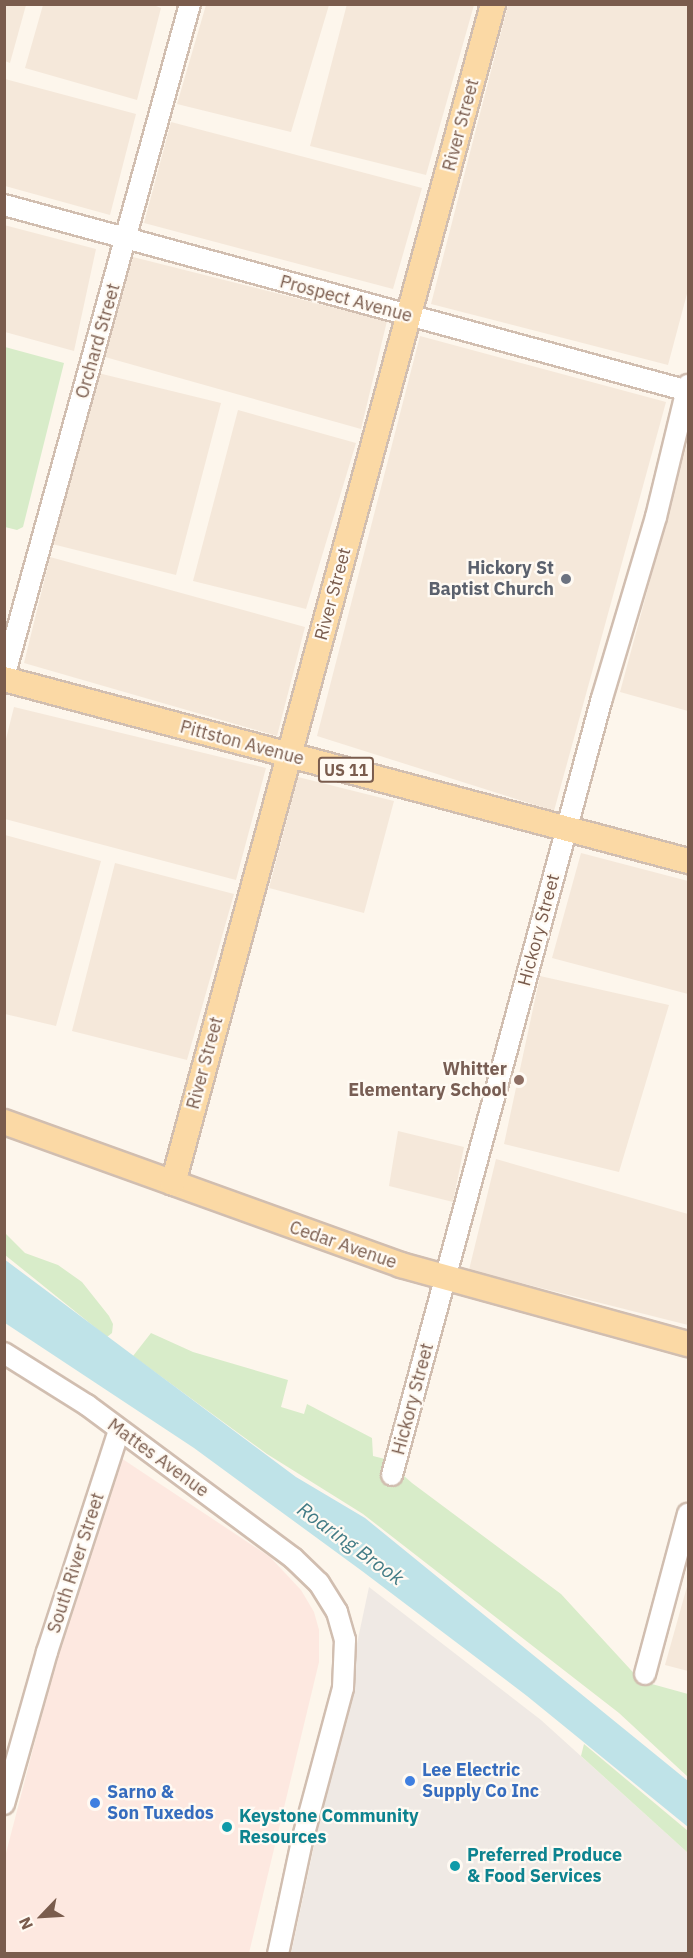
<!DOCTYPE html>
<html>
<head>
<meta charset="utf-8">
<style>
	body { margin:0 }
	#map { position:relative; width:693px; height:1958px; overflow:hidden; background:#fdf6ec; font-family:"IBM Plex Sans",sans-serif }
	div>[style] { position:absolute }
	.residential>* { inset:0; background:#f5e8da }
	.commercial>* { inset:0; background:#fde8e0 }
	.industrial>* { inset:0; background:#efe9e4 }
	.green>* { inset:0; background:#d8ecc9 }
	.water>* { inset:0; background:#bfe3e8 }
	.roads { filter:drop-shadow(2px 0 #d1beb0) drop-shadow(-2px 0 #d1beb0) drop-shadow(0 2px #d1beb0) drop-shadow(0 -2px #d1beb0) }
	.minor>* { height:20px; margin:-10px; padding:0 10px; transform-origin:10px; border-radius:10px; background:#fff }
	.major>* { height:24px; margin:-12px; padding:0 12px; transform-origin:12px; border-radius:12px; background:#fbd9a5 }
	.dots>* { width:16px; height:16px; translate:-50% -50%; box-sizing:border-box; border:3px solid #fffaf3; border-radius:50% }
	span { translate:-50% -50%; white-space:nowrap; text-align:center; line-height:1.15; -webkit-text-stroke:4.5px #fffaf3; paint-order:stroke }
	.shield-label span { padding:2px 4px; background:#fffaf3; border:2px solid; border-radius:4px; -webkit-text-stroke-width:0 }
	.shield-label { font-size:16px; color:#7a5c4d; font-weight:700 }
	.street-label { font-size:18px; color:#7a5c4d }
	.worship-label { font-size:18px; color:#5b616d; font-weight:700 }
	.right { translate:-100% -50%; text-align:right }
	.education-label { font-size:18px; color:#785e54; font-weight:700 }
	.shop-label { font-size:18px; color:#366cbe; font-weight:700 }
	.left { translate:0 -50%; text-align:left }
	.culture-label { font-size:18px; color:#0d838f; font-weight:700 }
	.water-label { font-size:20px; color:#437c86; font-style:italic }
	.frame { position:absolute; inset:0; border:6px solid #7a5c4d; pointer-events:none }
	.north { position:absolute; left:12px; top:1886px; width:60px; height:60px; -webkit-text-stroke:4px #fffaf3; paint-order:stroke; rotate:245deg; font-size:16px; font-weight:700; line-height:24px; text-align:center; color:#7a5c4d }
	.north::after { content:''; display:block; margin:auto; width:21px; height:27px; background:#7a5c4d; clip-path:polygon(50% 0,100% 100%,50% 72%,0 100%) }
</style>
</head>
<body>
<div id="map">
	<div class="residential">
		<div style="clip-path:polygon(151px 4px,161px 8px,137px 100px,25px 68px,43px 5px)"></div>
		<div style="clip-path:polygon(347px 4px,474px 5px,426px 175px,310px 146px)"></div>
		<div style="clip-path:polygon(4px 5px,26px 5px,10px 63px,5px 61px)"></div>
		<div style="clip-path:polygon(206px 5px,329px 5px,291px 132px,177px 104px)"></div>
		<div style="clip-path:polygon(508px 5px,688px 5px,688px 290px,668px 365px,431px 304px)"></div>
		<div style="clip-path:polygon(5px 79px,136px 114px,110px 215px,5px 186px)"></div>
		<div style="clip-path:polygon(171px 122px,422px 188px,393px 289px,144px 223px)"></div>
		<div style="clip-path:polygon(4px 225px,96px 249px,74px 351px,5px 332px)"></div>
		<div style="clip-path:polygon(133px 257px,387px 321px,361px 429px,105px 357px)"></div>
		<div style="clip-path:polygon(420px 336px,666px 402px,554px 811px,317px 736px)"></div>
		<div style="clip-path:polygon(98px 373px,221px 403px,176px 575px,52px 544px)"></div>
		<div style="clip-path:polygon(238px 410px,356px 443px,306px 609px,193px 581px)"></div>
		<div style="clip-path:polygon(688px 440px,688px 711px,620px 692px)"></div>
		<div style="clip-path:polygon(50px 557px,305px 627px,277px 736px,24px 663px)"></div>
		<div style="clip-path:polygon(14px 707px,266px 768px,236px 880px,5px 819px,5px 743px)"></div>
		<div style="clip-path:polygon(298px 777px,394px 801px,364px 913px,269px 888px)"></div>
		<div style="clip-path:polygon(5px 835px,101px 861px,56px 1026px,5px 1014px)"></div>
		<div style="clip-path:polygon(581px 853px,688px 881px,688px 994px,552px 958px)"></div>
		<div style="clip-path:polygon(115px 863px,234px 894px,187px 1060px,72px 1031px)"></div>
		<div style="clip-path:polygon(540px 976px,669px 1005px,619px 1172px,504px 1144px)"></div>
		<div style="clip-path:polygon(398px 1131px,464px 1147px,453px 1202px,389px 1186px)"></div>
		<div style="clip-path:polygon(496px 1159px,688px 1214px,688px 1325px,469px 1270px)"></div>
		<div style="clip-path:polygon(688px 1583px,688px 1671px,665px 1665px)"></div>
	</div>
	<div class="commercial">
		<div style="clip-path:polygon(115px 1454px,270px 1557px,301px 1590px,314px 1612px,319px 1630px,319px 1662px,249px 1953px,5px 1954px,5px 1857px,53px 1672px)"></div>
	</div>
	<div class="industrial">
		<div style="clip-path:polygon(369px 1587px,541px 1720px,688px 1853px,688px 1953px,291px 1954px)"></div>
	</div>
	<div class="green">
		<div style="clip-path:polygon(5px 347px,64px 363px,23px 527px,17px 530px,5px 527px)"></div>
		<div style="clip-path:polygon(4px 1232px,25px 1253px,58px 1265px,82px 1282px,109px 1316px,113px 1324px,112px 1333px,107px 1337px,5px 1255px)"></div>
		<div style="clip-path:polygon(151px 1333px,193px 1352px,288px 1380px,281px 1407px,304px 1414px,307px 1404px,372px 1438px,373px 1456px,385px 1459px,412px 1483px,561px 1594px,641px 1681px,688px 1694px,688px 1777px,619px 1713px,363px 1514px,267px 1454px,133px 1356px)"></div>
		<div style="clip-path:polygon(584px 1744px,688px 1831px,688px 1853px,581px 1756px)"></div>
	</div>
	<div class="water">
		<div style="clip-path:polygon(4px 1259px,296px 1477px,365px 1518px,688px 1781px,688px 1827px,527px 1696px,362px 1571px,194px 1448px,5px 1323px)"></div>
	</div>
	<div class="roads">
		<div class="minor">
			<div style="left:4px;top:205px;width:709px;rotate:15.21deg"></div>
			<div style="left:4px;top:677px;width:698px;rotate:-74.55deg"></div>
			<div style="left:4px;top:1353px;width:98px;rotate:32.1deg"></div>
			<div style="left:87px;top:1405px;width:257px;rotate:36.6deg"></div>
			<div style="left:293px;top:1558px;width:36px;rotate:44deg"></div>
			<div style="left:319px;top:1583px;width:34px;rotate:58deg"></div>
			<div style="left:337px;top:1612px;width:29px;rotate:74deg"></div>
			<div style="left:345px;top:1640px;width:48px;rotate:92.4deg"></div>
			<div style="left:343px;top:1688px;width:158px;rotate:105deg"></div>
			<div style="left:302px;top:1841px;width:116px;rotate:102deg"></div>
			<div style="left:392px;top:1475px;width:805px;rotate:-74.88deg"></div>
			<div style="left:602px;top:698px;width:189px;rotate:-73.4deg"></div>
			<div style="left:656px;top:517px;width:136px;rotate:-76.4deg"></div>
			<div style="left:645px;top:1674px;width:166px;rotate:-75deg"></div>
			<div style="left:4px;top:1804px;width:158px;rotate:-74.2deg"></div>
			<div style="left:47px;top:1652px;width:233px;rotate:-72deg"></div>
		</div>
		<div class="major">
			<div style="left:4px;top:679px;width:708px;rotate:14.9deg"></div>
			<div style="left:4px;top:1122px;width:422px;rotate:19.8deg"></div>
			<div style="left:401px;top:1265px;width:298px;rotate:15.4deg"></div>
			<div style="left:173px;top:1183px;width:1222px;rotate:-74.81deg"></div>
		</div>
	</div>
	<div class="dots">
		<div style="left:566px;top:579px;background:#6b7280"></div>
		<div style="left:519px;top:1080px;background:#8d6e63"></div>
		<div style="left:410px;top:1781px;background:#3f7fe0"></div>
		<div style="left:95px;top:1803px;background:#3f7fe0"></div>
		<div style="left:227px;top:1827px;background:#0f9aa8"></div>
		<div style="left:455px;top:1866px;background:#0f9aa8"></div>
	</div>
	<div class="shield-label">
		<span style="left:346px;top:770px">US 11</span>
	</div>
	<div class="street-label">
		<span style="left:461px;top:125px;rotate:-75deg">River Street</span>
		<span style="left:346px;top:299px;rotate:15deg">Prospect Avenue</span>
		<span style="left:98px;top:341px;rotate:-74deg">Orchard Street</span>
		<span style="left:333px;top:594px;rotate:-75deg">River Street</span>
		<span style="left:242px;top:743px;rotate:15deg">Pittston Avenue</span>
		<span style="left:539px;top:930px;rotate:-75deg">Hickory Street</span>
		<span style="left:205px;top:1063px;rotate:-75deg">River Street</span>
		<span style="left:343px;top:1245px;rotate:19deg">Cedar Avenue</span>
		<span style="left:413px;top:1399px;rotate:-75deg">Hickory Street</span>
		<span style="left:158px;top:1458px;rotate:36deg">Mattes Avenue</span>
		<span style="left:76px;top:1563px;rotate:-72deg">South River Street</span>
	</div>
	<div class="worship-label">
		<span class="right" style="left:554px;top:579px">Hickory St<br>Baptist Church</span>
	</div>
	<div class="education-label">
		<span class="right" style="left:507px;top:1080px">Whitter<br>Elementary School</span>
	</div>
	<div class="shop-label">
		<span class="left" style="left:422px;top:1781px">Lee Electric<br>Supply Co Inc</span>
		<span class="left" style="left:107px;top:1803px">Sarno &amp;<br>Son Tuxedos</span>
	</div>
	<div class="culture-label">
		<span class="left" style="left:239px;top:1827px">Keystone Community<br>Resources</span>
		<span class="left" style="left:467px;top:1866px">Preferred Produce<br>&amp; Food Services</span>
	</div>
	<div class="water-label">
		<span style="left:351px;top:1543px;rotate:36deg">Roaring Brook</span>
	</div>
	<div class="frame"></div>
	<div class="north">N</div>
</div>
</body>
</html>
